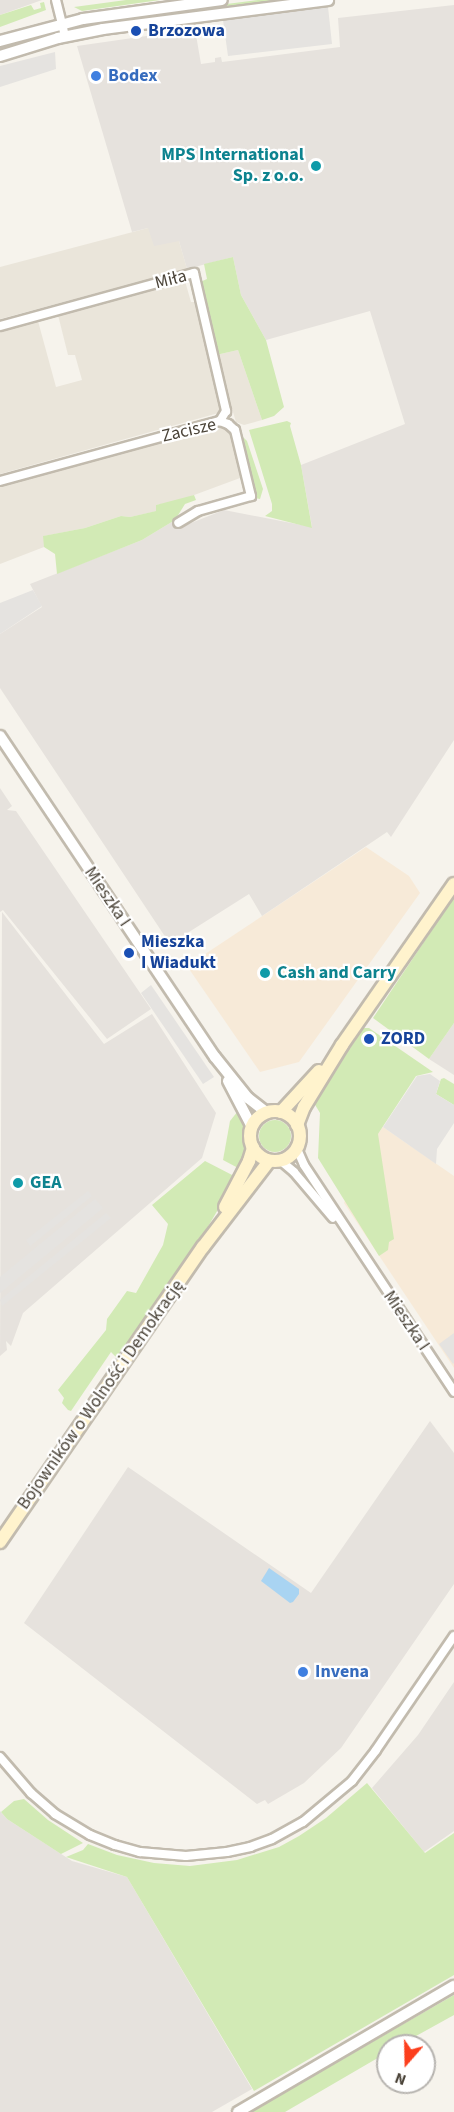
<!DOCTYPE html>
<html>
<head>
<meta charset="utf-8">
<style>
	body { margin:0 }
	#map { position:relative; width:454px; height:2112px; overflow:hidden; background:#f6f3ec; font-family:"Source Sans 3",sans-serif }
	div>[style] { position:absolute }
	.residential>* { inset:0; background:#eae5da }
	.commercial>* { inset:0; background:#f7ead8 }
	.industrial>* { inset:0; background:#e6e2dd }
	.green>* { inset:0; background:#d2eab5 }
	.round { border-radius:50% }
	.parking>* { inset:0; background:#e5e3e0 }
	.water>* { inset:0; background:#a9d4f2 }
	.roads { filter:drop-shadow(2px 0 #c2bbae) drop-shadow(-2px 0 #c2bbae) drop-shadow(0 2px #c2bbae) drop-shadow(0 -2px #c2bbae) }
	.minor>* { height:8px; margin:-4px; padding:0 4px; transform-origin:4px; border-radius:4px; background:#fff }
	.tertiary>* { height:10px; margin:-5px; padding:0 5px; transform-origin:5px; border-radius:5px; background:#fff }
	.secondary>* { height:12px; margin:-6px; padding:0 6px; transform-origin:6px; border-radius:6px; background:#fff3cd }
	.secondary>.ring { margin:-6px; padding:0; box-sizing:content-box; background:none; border:12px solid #fff3cd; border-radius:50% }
	.dots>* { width:16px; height:16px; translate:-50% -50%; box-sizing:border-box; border:3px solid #fff; border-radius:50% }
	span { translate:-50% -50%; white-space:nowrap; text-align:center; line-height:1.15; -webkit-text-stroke:4.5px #fff; paint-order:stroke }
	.transit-label { font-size:18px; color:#164399; font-weight:700 }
	.left { translate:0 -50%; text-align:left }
	.shop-label { font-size:18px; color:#366cbe; font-weight:700 }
	.culture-label { font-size:18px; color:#0d838f; font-weight:700 }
	.right { translate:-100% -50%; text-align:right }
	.street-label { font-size:18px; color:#4b4439 }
	.north { position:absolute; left:376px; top:2034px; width:60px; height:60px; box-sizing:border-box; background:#fff; border:2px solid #b7b4b0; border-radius:50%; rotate:200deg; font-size:16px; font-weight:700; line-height:24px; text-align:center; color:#4b4439 }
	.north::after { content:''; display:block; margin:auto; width:21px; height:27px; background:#fc3f1d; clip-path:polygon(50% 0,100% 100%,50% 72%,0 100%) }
</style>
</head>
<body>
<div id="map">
	<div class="residential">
		<div style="clip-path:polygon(148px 228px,179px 241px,187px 269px,0 319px,0 267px)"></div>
		<div style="clip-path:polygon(185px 281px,191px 302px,198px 302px,222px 412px,0 474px,0 331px,38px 321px,56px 387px,82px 380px,75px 355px,68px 355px,58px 315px)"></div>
		<div style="clip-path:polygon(238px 350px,262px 420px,244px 425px,236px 422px,216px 355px)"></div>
		<div style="clip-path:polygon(220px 425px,231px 433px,240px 478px,178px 501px,156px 505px,157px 511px,130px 517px,121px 516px,85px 528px,44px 536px,44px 547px,0 564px,0 486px)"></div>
	</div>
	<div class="commercial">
		<div style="clip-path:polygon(366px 847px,409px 876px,420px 893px,299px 1062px,260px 1072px,187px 966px)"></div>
		<div style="clip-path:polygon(383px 1127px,454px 1176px,454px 1368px,344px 1203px,363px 1154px)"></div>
	</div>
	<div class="industrial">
		<div style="clip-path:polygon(0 0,42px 0,0 15px)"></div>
		<div style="clip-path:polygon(454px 5px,454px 740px,391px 837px,387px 832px,262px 916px,249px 894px,170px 944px,0 688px,0 634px,42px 607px,30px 584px,142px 540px,175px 520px,181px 527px,224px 510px,312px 527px,301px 465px,405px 424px,370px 311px,266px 340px,241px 295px,233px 257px,187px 269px,179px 241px,154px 246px,148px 228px,132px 232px,77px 46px,195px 29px,201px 64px,215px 62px,215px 58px,221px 57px,222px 62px,340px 47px,338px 18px)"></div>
		<div style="clip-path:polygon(0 788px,12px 806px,7px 810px,16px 811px,151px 1009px,107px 1039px,3px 910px,0 912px)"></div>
		<div style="clip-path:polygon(2px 912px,104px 1044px,152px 1014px,216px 1113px,202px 1158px,23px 1313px,11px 1346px,6px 1341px,7px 1350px,0 1356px)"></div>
		<div style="clip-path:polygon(454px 1023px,454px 1075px,429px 1059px)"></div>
		<div style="clip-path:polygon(430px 1421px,454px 1453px,454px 1584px,341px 1748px,304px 1783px,268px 1804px,265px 1800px,257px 1804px,24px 1623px,128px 1467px,311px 1593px)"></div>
		<div style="clip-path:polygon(454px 1682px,454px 1831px,424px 1852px,372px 1788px,418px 1735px)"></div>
		<div style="clip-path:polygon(0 1811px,7px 1819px,72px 1861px,127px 1877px,252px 2089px,212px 2112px,0 2112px)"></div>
	</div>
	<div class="green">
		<div style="clip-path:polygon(126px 0,160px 0,82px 11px,74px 7px)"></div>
		<div style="clip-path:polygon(258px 0,294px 0,87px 27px,85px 22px)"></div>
		<div style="clip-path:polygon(44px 2px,46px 10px,0 27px,0 15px,31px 5px,34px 10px,41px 8px,40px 3px)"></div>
		<div style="clip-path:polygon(233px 257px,241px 295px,266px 340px,284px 407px,274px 416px,262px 420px,238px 350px,216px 355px,200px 282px,207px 279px,204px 264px)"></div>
		<div style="clip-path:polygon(287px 421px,291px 423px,290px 426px,301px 465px,312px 528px,265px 516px,272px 511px,272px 504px,249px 430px)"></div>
		<div style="clip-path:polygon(240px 434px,247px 441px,263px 489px,260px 499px,255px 498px)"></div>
		<div style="clip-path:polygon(194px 495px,196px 500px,185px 504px,175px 520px,142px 540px,57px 574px,55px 554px,44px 547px,43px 536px,85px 528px,121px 516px,130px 517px,156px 511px,156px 505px)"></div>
		<div style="clip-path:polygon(454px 897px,454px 1023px,429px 1059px,373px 1018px)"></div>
		<div style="clip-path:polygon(363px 1028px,369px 1028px,433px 1072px,416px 1076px,378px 1134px,394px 1239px,389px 1242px,388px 1250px,379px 1256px,318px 1158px,320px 1113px,314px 1103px)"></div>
		<div style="clip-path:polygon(444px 1078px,454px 1084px,454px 1105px,436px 1094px,441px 1079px)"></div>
		<div style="clip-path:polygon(238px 1111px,246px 1129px,248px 1151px,240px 1169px,223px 1160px,230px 1121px)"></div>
		<div class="round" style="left:259px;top:1120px;width:32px;height:32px"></div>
		<div style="clip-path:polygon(205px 1161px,236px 1177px,223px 1201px,196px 1247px,138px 1332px,116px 1357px,111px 1352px,71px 1411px,68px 1410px,62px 1403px,64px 1398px,58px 1390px,106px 1330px,107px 1319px,127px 1291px,136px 1293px,163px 1245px,168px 1224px,152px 1205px)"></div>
		<div style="clip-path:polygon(367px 1783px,425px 1853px,454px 1833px,454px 1975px,254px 2091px,127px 1877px,66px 1857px,83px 1850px,88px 1844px,117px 1855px,154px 1863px,190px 1866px,237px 1860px,279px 1847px,299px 1836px,326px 1818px)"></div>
		<div style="clip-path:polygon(24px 1799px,48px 1820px,83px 1843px,61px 1854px,7px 1819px,1px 1812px,14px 1801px)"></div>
		<div style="clip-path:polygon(454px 1995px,454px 2015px,398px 2046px,388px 2046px,388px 2052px,285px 2112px,250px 2112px)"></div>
	</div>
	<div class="parking">
		<div style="clip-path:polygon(328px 7px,332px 44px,228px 56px,223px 20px)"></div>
		<div style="clip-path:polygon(55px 52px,56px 69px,0 87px,0 66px)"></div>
		<div style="clip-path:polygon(33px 590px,42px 606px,0 634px,0 603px)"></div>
		<div style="clip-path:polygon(151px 985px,214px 1077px,203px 1084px,141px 993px)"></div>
		<div style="clip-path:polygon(430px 1074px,440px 1081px,436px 1094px,454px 1105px,454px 1123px,437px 1149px,436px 1164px,383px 1127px,417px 1076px)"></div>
		<div style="clip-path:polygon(88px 1191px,92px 1196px,30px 1246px,26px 1240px)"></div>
		<div style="clip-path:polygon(95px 1199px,103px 1208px,0 1293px,0 1277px)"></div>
		<div style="clip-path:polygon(106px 1213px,111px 1218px,2px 1306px,0 1300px)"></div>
		<div style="clip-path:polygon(454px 1333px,454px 1363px,453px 1364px,439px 1344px)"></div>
	</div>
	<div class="water">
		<div style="clip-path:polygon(269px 1568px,299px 1589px,299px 1594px,293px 1602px,290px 1603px,261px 1581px)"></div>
	</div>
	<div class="roads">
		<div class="minor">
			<div style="left:56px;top:0;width:37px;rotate:76deg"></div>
			<div style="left:0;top:326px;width:201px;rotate:-15.3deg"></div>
			<div style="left:194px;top:273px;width:142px;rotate:76.9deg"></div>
			<div style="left:226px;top:411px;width:12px;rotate:121deg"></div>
			<div style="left:0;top:481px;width:228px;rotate:-15.3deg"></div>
			<div style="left:220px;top:421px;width:9px;rotate:21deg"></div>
			<div style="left:228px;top:424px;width:9px;rotate:41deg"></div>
			<div style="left:235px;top:430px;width:68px;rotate:76.4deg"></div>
			<div style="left:251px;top:496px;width:55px;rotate:164.2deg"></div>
			<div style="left:198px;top:511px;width:23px;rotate:149deg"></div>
			<div style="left:297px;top:1149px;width:17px;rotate:66deg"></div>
			<div style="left:304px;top:1165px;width:272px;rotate:56.5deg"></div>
			<div style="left:281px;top:1161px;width:17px;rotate:40deg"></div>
			<div style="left:294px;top:1172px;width:60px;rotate:49.7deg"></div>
			<div style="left:0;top:1757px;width:48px;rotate:49.3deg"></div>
			<div style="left:31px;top:1793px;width:32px;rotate:41deg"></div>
			<div style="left:55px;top:1814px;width:41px;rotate:31deg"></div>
			<div style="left:90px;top:1835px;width:27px;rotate:22deg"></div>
			<div style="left:115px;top:1845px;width:26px;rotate:16deg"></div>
			<div style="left:140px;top:1852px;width:46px;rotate:5deg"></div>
			<div style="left:186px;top:1856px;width:41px;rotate:-5.6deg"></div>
			<div style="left:227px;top:1852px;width:24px;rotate:-12deg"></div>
			<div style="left:250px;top:1847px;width:23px;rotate:-20deg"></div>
			<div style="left:272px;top:1839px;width:35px;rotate:-29deg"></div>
			<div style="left:303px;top:1822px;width:64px;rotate:-39.9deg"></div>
			<div style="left:352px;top:1781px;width:39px;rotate:-52deg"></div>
			<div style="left:376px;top:1750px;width:138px;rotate:-55.6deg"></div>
		</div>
		<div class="tertiary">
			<div style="left:0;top:41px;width:86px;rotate:-14.8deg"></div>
			<div style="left:83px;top:19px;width:140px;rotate:-7.8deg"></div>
			<div style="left:0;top:56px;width:61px;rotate:-17.2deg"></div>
			<div style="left:58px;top:38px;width:46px;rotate:-11.3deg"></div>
			<div style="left:103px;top:29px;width:227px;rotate:-7.3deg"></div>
			<div style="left:0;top:736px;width:386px;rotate:56.2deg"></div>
			<div style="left:215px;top:1057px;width:53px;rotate:51.2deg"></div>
			<div style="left:248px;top:1098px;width:24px;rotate:38deg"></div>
			<div style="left:228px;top:1081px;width:52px;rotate:62.4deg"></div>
			<div style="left:238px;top:2112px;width:250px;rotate:-30.3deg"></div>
		</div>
		<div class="secondary">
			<div class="ring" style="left:250px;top:1111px;width:38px;height:38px"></div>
			<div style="left:281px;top:1112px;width:56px;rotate:-47.2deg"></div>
			<div style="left:297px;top:1125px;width:19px;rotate:-69deg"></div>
			<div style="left:304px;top:1107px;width:73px;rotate:-58.5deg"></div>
			<div style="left:342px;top:1045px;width:196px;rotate:-55.2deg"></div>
			<div style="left:225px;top:1207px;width:52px;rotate:-62.4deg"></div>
			<div style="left:249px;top:1161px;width:14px;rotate:-73deg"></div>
			<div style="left:0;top:1542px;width:358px;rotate:-55.5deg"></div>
			<div style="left:203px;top:1247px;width:108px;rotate:-52.5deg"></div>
		</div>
	</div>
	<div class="dots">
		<div style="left:136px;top:31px;background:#1a4fb4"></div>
		<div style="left:96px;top:76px;background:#3f7fe0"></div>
		<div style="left:316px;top:166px;background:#0f9aa8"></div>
		<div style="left:129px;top:953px;background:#1a4fb4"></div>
		<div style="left:265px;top:973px;background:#0f9aa8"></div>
		<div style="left:369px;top:1039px;background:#1a4fb4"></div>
		<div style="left:18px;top:1183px;background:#0f9aa8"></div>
		<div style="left:303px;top:1672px;background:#3f7fe0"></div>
	</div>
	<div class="transit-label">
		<span class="left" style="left:148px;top:31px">Brzozowa</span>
		<span class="left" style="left:141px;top:953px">Mieszka<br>I Wiadukt</span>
		<span class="left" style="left:381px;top:1039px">ZORD</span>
	</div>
	<div class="shop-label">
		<span class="left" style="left:108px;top:76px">Bodex</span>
		<span class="left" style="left:315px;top:1672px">Invena</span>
	</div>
	<div class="culture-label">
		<span class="right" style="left:304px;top:166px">MPS International<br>Sp. z o.o.</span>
		<span class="left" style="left:277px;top:973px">Cash and Carry</span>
		<span class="left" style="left:30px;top:1183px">GEA</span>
	</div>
	<div class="street-label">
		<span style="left:171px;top:280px;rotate:-14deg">Miła</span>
		<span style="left:189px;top:431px;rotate:-13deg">Zacisze</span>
		<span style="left:107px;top:897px;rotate:56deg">Mieszka I</span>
		<span style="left:406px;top:1321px;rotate:56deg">Mieszka I</span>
		<span style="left:101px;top:1395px;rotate:-55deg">Bojowników o Wolność i Demokrację</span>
	</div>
	<div class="north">N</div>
</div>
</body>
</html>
